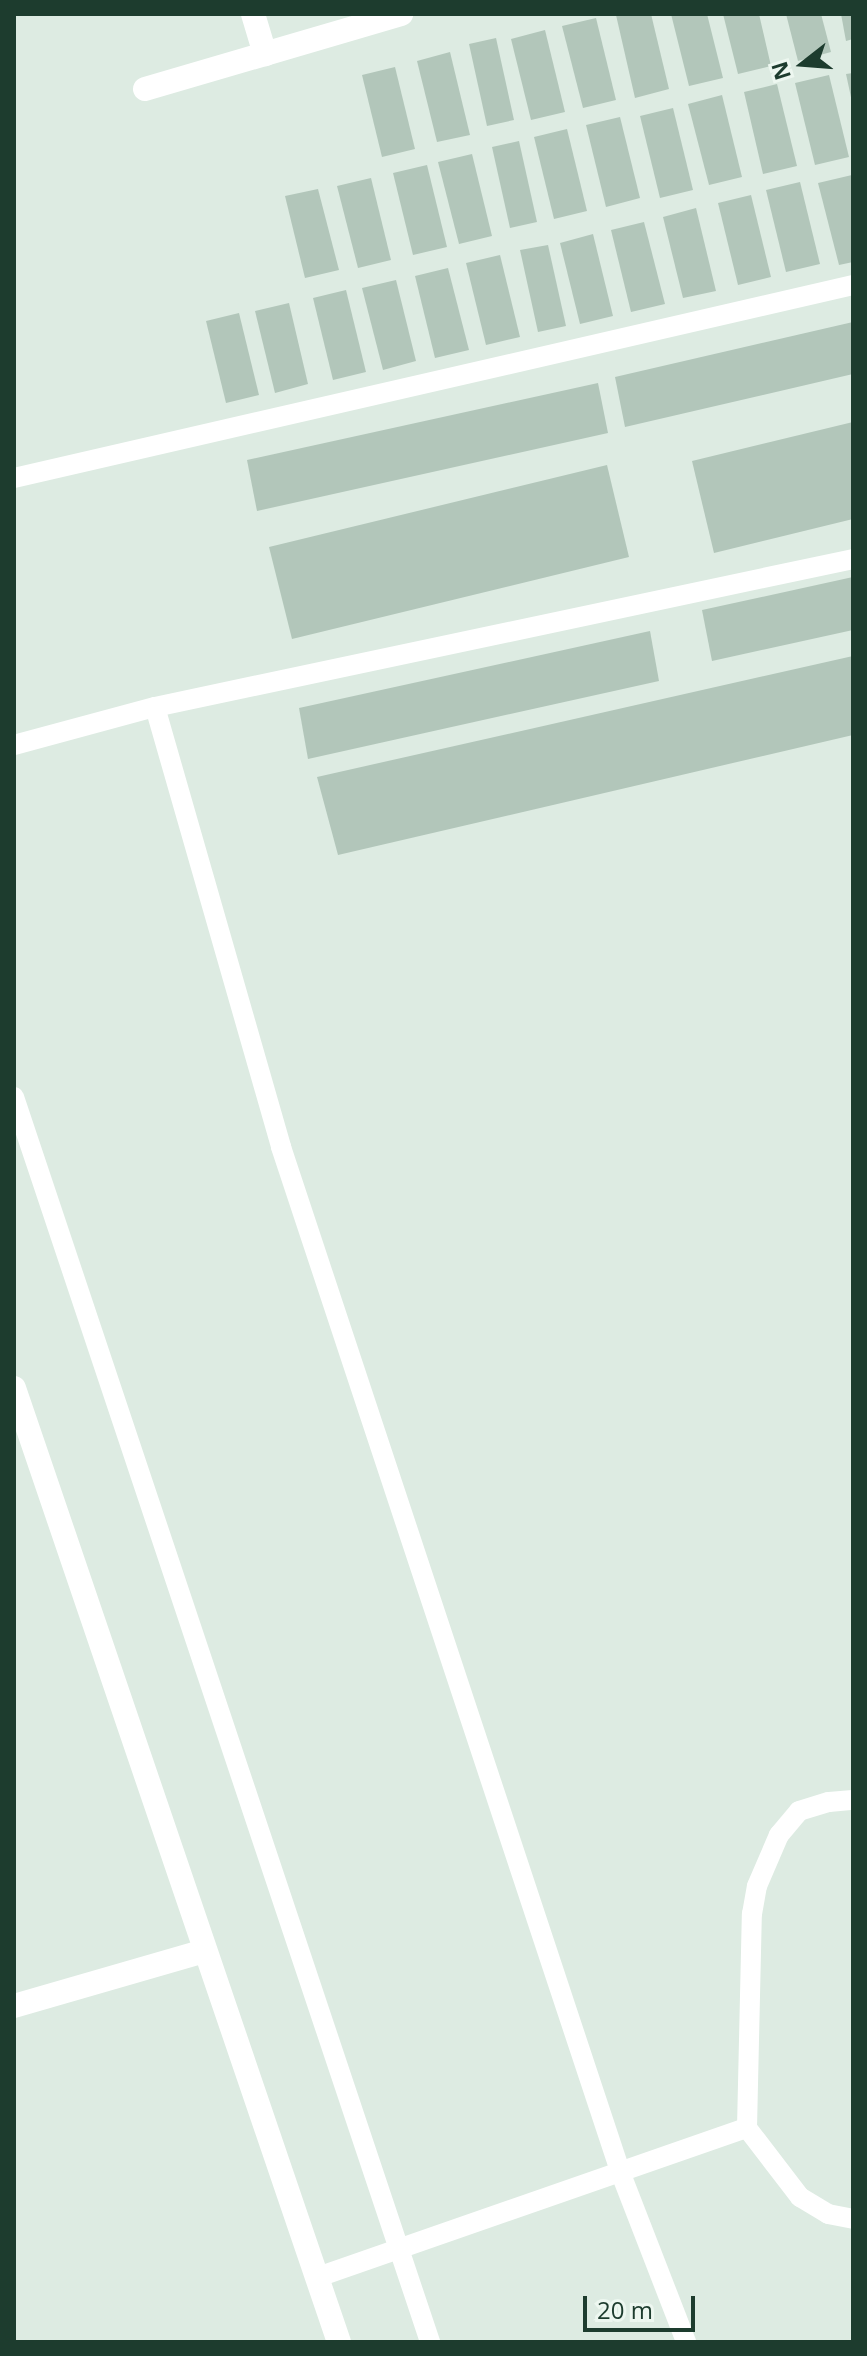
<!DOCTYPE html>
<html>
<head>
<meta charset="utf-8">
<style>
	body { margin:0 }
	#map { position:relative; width:867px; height:2356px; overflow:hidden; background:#ddebe2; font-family:"Open Sans",sans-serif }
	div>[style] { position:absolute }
	.building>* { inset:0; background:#b2c6ba }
	.lane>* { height:20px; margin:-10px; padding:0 10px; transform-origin:10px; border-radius:10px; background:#fff }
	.street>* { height:24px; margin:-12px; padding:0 12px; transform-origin:12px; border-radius:12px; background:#fff }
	span { translate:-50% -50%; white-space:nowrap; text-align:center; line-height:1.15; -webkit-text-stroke:7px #edf7f0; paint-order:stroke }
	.frame { position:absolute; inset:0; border:16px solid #1d3c2e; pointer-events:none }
	.north { position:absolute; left:763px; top:24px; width:80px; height:80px; -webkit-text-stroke:6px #edf7f0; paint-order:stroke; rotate:253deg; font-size:22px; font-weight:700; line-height:32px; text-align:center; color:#1d3c2e }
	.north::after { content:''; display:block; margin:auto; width:28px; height:36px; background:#1d3c2e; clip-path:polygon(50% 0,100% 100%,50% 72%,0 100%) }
	.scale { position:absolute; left:583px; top:2296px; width:112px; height:36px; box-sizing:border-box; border:4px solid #1d3c2e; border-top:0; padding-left:10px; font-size:24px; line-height:28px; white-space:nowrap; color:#1d3c2e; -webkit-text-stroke:6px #edf7f0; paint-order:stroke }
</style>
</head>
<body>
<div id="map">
	<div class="building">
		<div style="clip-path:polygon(651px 14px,669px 89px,635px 98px,616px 15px)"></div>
		<div style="clip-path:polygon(671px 14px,707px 14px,723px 78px,689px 86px)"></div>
		<div style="clip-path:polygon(723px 14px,759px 14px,771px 66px,738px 74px)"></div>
		<div style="clip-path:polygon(786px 14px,821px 14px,831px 52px,798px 61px)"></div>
		<div style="clip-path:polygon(841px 14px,853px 14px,853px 39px,846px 41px)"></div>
		<div style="clip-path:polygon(596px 18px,616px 100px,583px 108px,562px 26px)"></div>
		<div style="clip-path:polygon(545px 30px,565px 112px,531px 120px,511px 39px)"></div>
		<div style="clip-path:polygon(496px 38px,514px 120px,487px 126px,469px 44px)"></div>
		<div style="clip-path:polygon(450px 52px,470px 135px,437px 142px,417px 61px)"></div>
		<div style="clip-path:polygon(395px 67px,415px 149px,382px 157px,362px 75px)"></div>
		<div style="clip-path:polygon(853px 73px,853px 102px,852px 102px,846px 74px)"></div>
		<div style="clip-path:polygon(829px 75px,849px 157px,815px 165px,795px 83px)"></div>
		<div style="clip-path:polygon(777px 84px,797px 166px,763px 174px,744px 92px)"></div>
		<div style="clip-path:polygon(722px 95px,742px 177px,709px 185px,688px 104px)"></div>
		<div style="clip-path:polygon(673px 108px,693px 190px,660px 198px,640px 116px)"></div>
		<div style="clip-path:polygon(620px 117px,640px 198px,606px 207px,586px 125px)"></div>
		<div style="clip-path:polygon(567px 129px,587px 211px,554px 219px,534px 137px)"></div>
		<div style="clip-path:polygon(519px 141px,537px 222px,510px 228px,492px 147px)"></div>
		<div style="clip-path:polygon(472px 154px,492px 236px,459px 244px,438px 162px)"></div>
		<div style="clip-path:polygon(427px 165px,447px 247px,413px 255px,393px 173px)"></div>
		<div style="clip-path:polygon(852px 175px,853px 262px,839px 265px,818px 183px)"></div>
		<div style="clip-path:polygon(371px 178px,391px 260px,358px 268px,337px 186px)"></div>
		<div style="clip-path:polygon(800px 182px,820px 264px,786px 272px,766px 190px)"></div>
		<div style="clip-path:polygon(318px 189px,339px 270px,305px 278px,285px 196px)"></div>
		<div style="clip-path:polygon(751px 195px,771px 277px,738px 285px,718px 203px)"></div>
		<div style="clip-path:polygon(696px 208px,716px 291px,683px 298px,663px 217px)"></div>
		<div style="clip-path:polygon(644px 222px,665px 304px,631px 312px,611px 230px)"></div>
		<div style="clip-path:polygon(593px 234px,613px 316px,580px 324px,560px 243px)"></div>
		<div style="clip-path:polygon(548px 245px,566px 326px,538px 332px,520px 250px)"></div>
		<div style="clip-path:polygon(500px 255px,520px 337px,486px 345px,466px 263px)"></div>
		<div style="clip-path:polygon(448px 268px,469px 350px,435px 358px,415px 276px)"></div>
		<div style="clip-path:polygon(396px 280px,416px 361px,383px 370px,362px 288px)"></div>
		<div style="clip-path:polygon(346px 290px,366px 372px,333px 380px,313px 298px)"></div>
		<div style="clip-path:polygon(289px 303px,308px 384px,275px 393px,255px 311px)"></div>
		<div style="clip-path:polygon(239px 313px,259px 395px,226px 403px,206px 321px)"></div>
		<div style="clip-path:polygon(853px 322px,853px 374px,625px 427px,615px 377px)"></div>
		<div style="clip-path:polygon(598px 383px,608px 433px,257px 511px,247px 460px)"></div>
		<div style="clip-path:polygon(853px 422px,853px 519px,714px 553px,692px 461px)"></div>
		<div style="clip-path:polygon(607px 465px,629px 557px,292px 639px,269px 547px)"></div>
		<div style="clip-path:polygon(853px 577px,853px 630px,712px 661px,702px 610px)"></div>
		<div style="clip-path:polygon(650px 631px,659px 681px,308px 759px,299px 708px)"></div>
		<div style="clip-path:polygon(853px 656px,853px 735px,338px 855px,317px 777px)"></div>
	</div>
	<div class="lane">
		<div style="left:14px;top:478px;width:861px;rotate:-12.95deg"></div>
		<div style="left:155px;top:707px;width:714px;rotate:-11.97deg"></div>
		<div style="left:14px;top:745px;width:146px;rotate:-15.1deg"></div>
		<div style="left:155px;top:707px;width:458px;rotate:74deg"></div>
		<div style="left:281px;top:1147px;width:1082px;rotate:71.68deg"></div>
		<div style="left:621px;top:2174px;width:180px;rotate:68.8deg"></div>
		<div style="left:14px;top:1097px;width:1313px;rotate:71.52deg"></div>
		<div style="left:747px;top:2128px;width:214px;rotate:-88.7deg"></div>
		<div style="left:752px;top:1914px;width:28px;rotate:-80deg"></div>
		<div style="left:757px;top:1886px;width:56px;rotate:-66.7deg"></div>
		<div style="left:779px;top:1835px;width:31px;rotate:-50deg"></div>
		<div style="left:799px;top:1811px;width:31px;rotate:-17deg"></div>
		<div style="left:829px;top:1802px;width:24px;rotate:-5deg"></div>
		<div style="left:318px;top:2277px;width:454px;rotate:-19.2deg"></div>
		<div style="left:747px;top:2128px;width:87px;rotate:52.5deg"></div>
		<div style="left:800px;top:2197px;width:33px;rotate:31deg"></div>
		<div style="left:828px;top:2214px;width:25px;rotate:11deg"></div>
	</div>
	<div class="street">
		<div style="left:253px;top:14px;width:42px;rotate:73.3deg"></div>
		<div style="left:145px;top:89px;width:267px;rotate:-16.3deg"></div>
		<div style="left:14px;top:1388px;width:1008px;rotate:71.19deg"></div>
		<div style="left:14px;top:2006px;width:199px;rotate:-16.1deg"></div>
	</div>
	<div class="frame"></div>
	<div class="north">N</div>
	<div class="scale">20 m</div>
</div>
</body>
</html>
